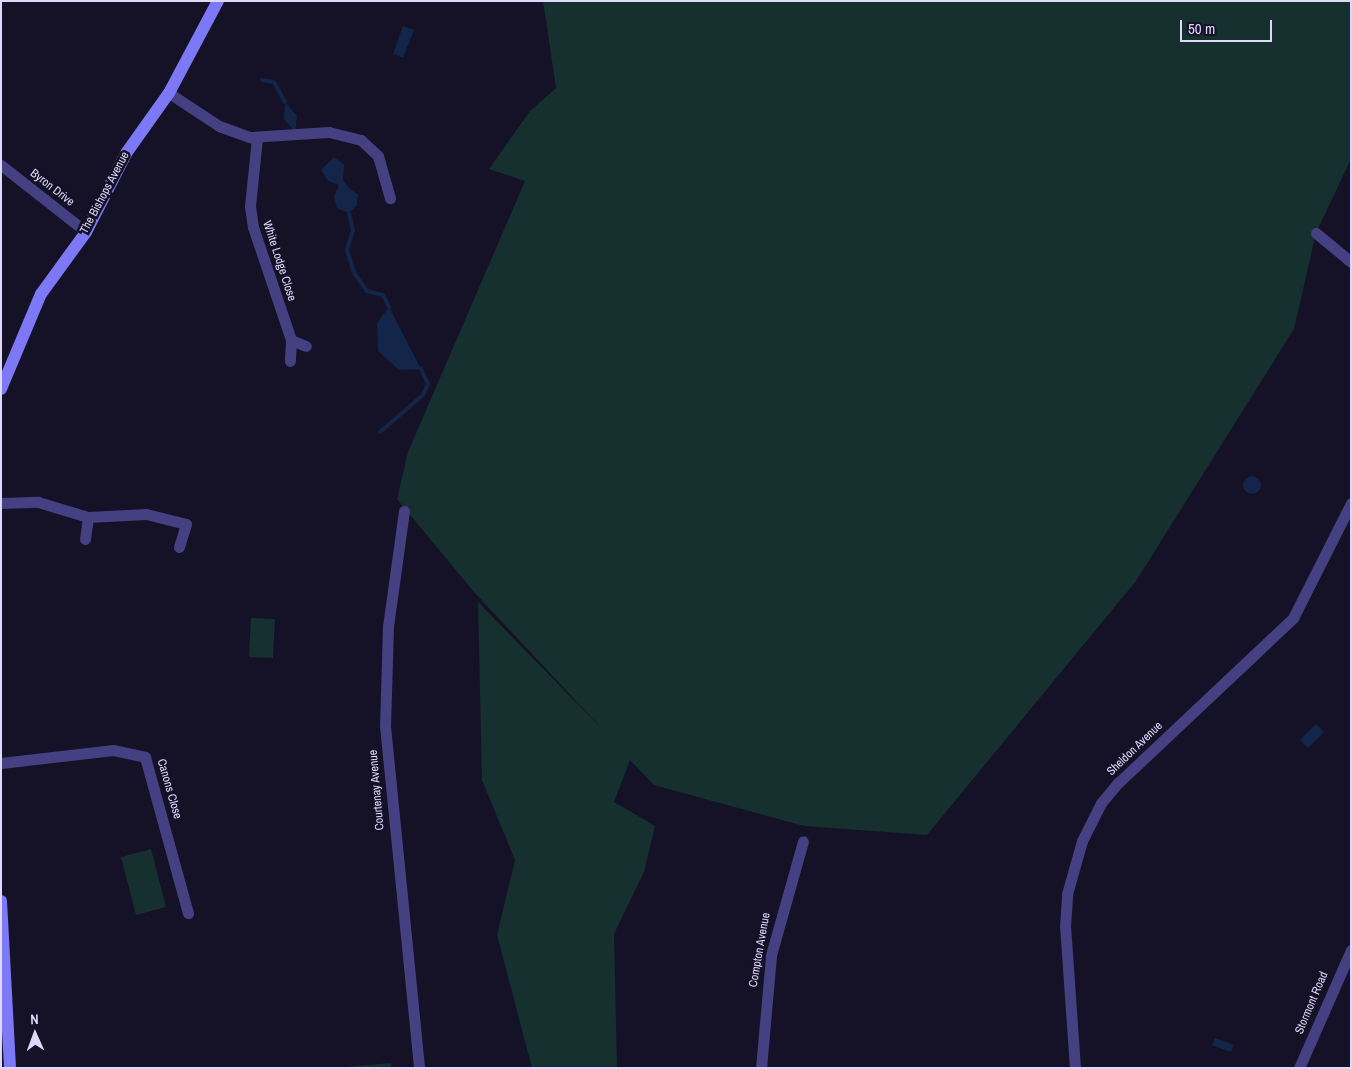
<!DOCTYPE html>
<html>
<head>
<meta charset="utf-8">
<style>
	body { margin:0 }
	#map { position:relative; width:1352px; height:1069px; overflow:hidden; background:#151126; font-family:"Archivo Narrow",sans-serif }
	div>[style] { position:absolute }
	.green>* { inset:0; background:#15302f }
	.water>* { inset:0; background:#132649 }
	.round { border-radius:50% }
	.stream>* { height:4px; margin:-2px; padding:0 2px; transform-origin:2px; border-radius:2px; background:#132649 }
	.street>* { height:11px; margin:-5.5px; padding:0 5.5px; transform-origin:5.5px; border-radius:5.5px; background:#444081 }
	.secondary>* { height:12px; margin:-6px; padding:0 6px; transform-origin:6px; border-radius:6px; background:#7d78f5 }
	span { translate:-50% -50%; white-space:nowrap; text-align:center; line-height:1.15; -webkit-text-stroke:5px #151126; paint-order:stroke }
	.street-label { font-size:12px; color:#ded9fc }
	.frame { position:absolute; inset:0; border:2px solid #ded9fc; pointer-events:none }
	.north { position:absolute; left:10px; top:1009px; width:50px; height:50px; -webkit-text-stroke:4px #151126; paint-order:stroke; rotate:358deg; font-size:14px; font-weight:700; line-height:20px; text-align:center; color:#ded9fc }
	.north::after { content:''; display:block; margin:auto; width:18px; height:22px; background:#ded9fc; clip-path:polygon(50% 0,100% 100%,50% 72%,0 100%) }
	.scale { position:absolute; left:1180px; top:20px; width:92px; height:22px; box-sizing:border-box; border:2px solid #ded9fc; border-top:0; padding-left:6px; font-size:15px; line-height:18px; white-space:nowrap; color:#ded9fc; -webkit-text-stroke:4px #151126; paint-order:stroke }
</style>
</head>
<body>
<div id="map">
	<div class="green">
		<div style="clip-path:polygon(543px 1px,1351px 1px,1351px 159px,1316px 233px,1294px 329px,1136px 581px,927px 835px,804px 826px,654px 785px,630px 760px,614px 802px,655px 826px,644px 872px,614px 934px,617px 1068px,532px 1068px,497px 935px,515px 860px,482px 780px,478px 602px,605px 732px,474px 592px,397px 499px,408px 452px,525px 181px,489px 169px,530px 111px,556px 88px)"></div>
		<div style="clip-path:polygon(251px 618px,275px 619px,273px 658px,249px 657px)"></div>
		<div style="clip-path:polygon(151px 849px,166px 907px,136px 915px,121px 857px)"></div>
		<div style="clip-path:polygon(391px 1063px,392px 1068px,334px 1068px)"></div>
	</div>
	<div class="water">
		<div style="clip-path:polygon(403px 26px,414px 30px,403px 58px,393px 54px)"></div>
		<div style="clip-path:polygon(285px 102px,297px 116px,295px 132px,284px 119px)"></div>
		<div style="clip-path:polygon(334px 157px,344px 164px,343px 180px,349px 188px,358px 194px,357px 205px,349px 213px,337px 208px,334px 196px,339px 185px,328px 181px,321px 170px)"></div>
		<div style="clip-path:polygon(389px 307px,421px 369px,399px 370px,378px 351px,377px 323px)"></div>
		<div class="round" style="left:1243px;top:476px;width:18px;height:18px"></div>
		<div style="clip-path:polygon(1316px 724px,1324px 732px,1308px 748px,1300px 740px)"></div>
		<div style="clip-path:polygon(1215px 1038px,1234px 1045px,1231px 1052px,1212px 1045px)"></div>
	</div>
	<div class="stream">
		<div style="left:262px;top:80px;width:12px;rotate:9deg"></div>
		<div style="left:274px;top:82px;width:23px;rotate:61deg"></div>
		<div style="left:349px;top:213px;width:17px;rotate:77deg"></div>
		<div style="left:353px;top:230px;width:21px;rotate:107deg"></div>
		<div style="left:347px;top:250px;width:24px;rotate:73deg"></div>
		<div style="left:354px;top:273px;width:22px;rotate:54deg"></div>
		<div style="left:367px;top:291px;width:16px;rotate:14deg"></div>
		<div style="left:383px;top:295px;width:13px;rotate:63deg"></div>
		<div style="left:380px;top:432px;width:57px;rotate:-40.7deg"></div>
		<div style="left:423px;top:395px;width:12px;rotate:-66deg"></div>
		<div style="left:428px;top:384px;width:17px;rotate:-115deg"></div>
	</div>
	<div class="street">
		<div style="left:169px;top:93px;width:60px;rotate:33.4deg"></div>
		<div style="left:219px;top:126px;width:33px;rotate:20deg"></div>
		<div style="left:250px;top:137px;width:79px;rotate:-3.6deg"></div>
		<div style="left:329px;top:132px;width:33px;rotate:14deg"></div>
		<div style="left:361px;top:140px;width:23px;rotate:43deg"></div>
		<div style="left:378px;top:156px;width:44px;rotate:74.1deg"></div>
		<div style="left:257px;top:138px;width:68px;rotate:95.9deg"></div>
		<div style="left:250px;top:206px;width:21px;rotate:82deg"></div>
		<div style="left:253px;top:227px;width:119px;rotate:71.4deg"></div>
		<div style="left:291px;top:340px;width:21px;rotate:93deg"></div>
		<div style="left:1px;top:165px;width:108px;rotate:38.2deg"></div>
		<div style="left:1316px;top:233px;width:45px;rotate:39.6deg"></div>
		<div style="left:291px;top:340px;width:16px;rotate:22deg"></div>
		<div style="left:1px;top:503px;width:37px;rotate:-2deg"></div>
		<div style="left:38px;top:502px;width:52px;rotate:16.7deg"></div>
		<div style="left:88px;top:517px;width:58px;rotate:-3deg"></div>
		<div style="left:146px;top:514px;width:41px;rotate:14deg"></div>
		<div style="left:186px;top:524px;width:24px;rotate:107deg"></div>
		<div style="left:404px;top:511px;width:116px;rotate:97.9deg"></div>
		<div style="left:388px;top:626px;width:100px;rotate:91.7deg"></div>
		<div style="left:385px;top:726px;width:344px;rotate:84.3deg"></div>
		<div style="left:85px;top:539px;width:22px;rotate:-82deg"></div>
		<div style="left:1px;top:763px;width:113px;rotate:-6.6deg"></div>
		<div style="left:113px;top:750px;width:33px;rotate:12deg"></div>
		<div style="left:145px;top:757px;width:162px;rotate:74.6deg"></div>
		<div style="left:761px;top:1068px;width:113px;rotate:-84.9deg"></div>
		<div style="left:771px;top:955px;width:118px;rotate:-74.3deg"></div>
		<div style="left:1075px;top:1068px;width:142px;rotate:-94deg"></div>
		<div style="left:1065px;top:926px;width:32px;rotate:-86deg"></div>
		<div style="left:1067px;top:894px;width:55px;rotate:-74.2deg"></div>
		<div style="left:1082px;top:841px;width:42px;rotate:-63.4deg"></div>
		<div style="left:1101px;top:803px;width:26px;rotate:-50deg"></div>
		<div style="left:1118px;top:783px;width:241px;rotate:-43.3deg"></div>
		<div style="left:1293px;top:618px;width:129px;rotate:-63.2deg"></div>
		<div style="left:1299px;top:1068px;width:129px;rotate:-66.2deg"></div>
	</div>
	<div class="secondary">
		<div style="left:1px;top:389px;width:103px;rotate:-67.2deg"></div>
		<div style="left:41px;top:294px;width:77px;rotate:-54deg"></div>
		<div style="left:86px;top:232px;width:90px;rotate:-62.9deg"></div>
		<div style="left:127px;top:152px;width:72px;rotate:-54.6deg"></div>
		<div style="left:169px;top:93px;width:104px;rotate:-62deg"></div>
		<div style="left:1px;top:901px;width:167px;rotate:86.9deg"></div>
	</div>
	<div class="street-label">
		<span style="left:52px;top:188px;rotate:38deg">Byron Drive</span>
		<span style="left:105px;top:193px;rotate:-62deg">The Bishops Avenue</span>
		<span style="left:279px;top:261px;rotate:72deg">White Lodge Close</span>
		<span style="left:1135px;top:749px;rotate:-44deg">Sheldon Avenue</span>
		<span style="left:169px;top:789px;rotate:74deg">Canons Close</span>
		<span style="left:377px;top:790px;rotate:-95deg">Courtenay Avenue</span>
		<span style="left:760px;top:950px;rotate:-80deg">Compton Avenue</span>
		<span style="left:1312px;top:1003px;rotate:-67deg">Stormont Road</span>
	</div>
	<div class="frame"></div>
	<div class="north">N</div>
	<div class="scale">50 m</div>
</div>
</body>
</html>
